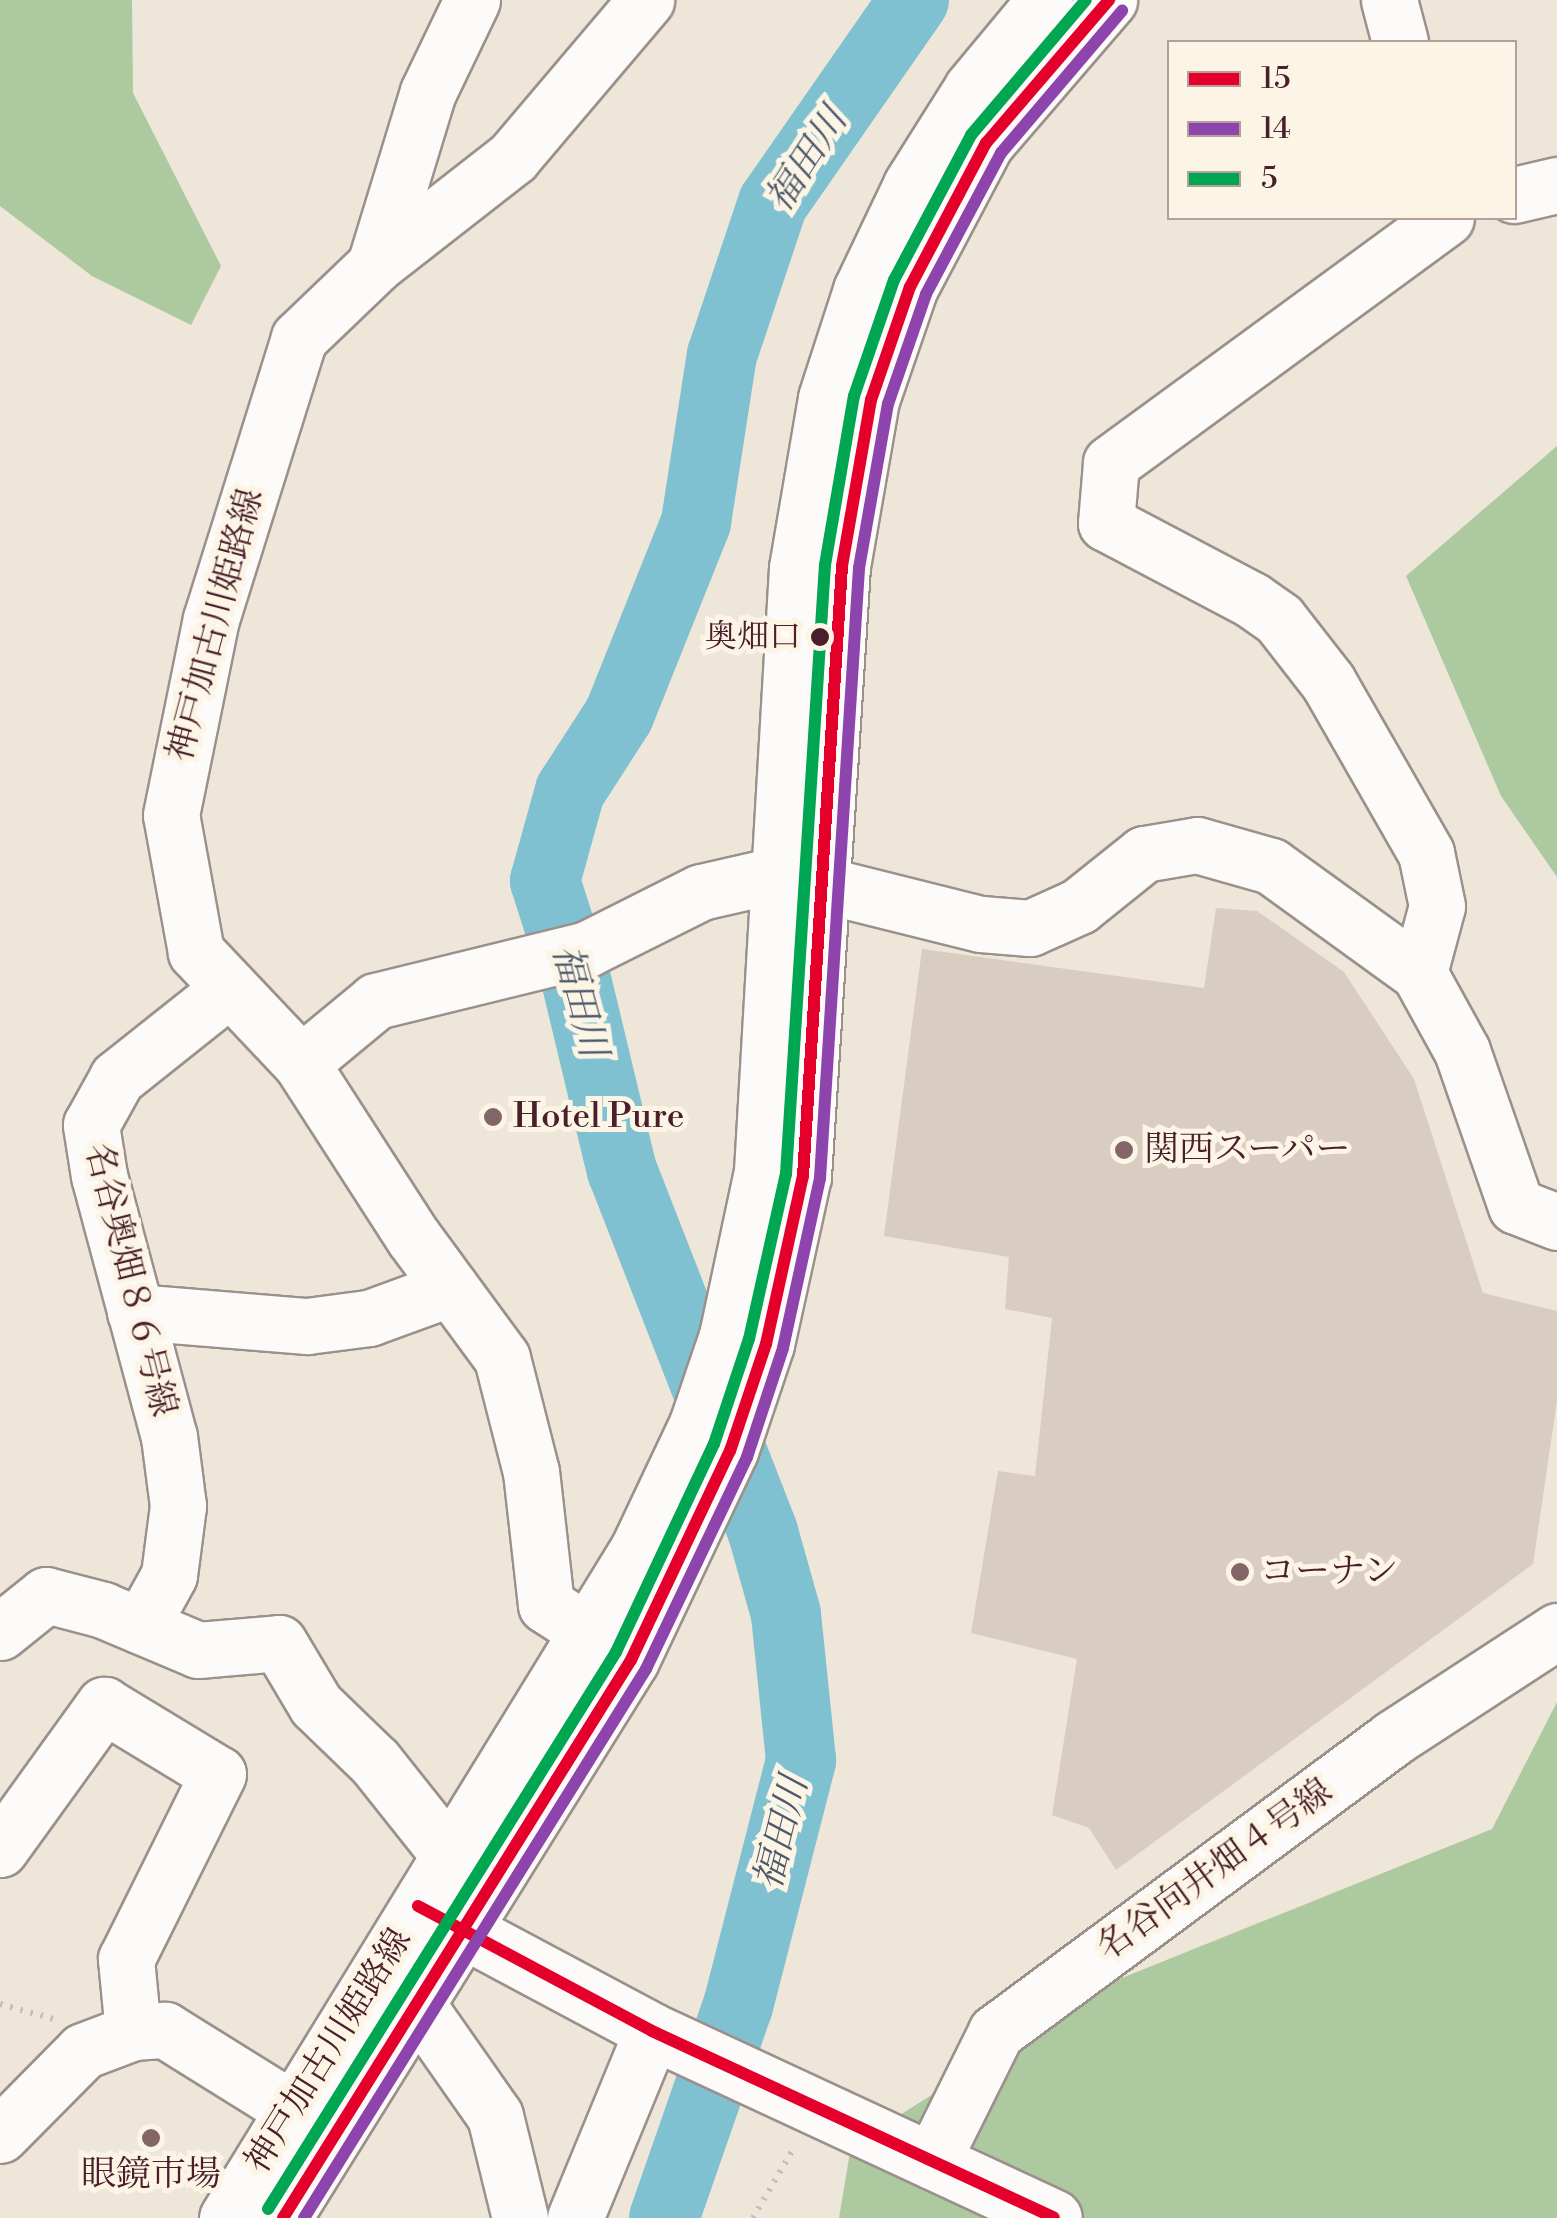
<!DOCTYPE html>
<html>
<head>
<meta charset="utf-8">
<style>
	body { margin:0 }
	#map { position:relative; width:1557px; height:2218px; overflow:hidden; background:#eee6d8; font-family:"Libre Bodoni","Noto Serif JP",serif }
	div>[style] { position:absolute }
	.forest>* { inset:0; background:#adc9a0 }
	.river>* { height:70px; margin:-35px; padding:0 35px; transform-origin:35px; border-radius:35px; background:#7fc0d1 }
	.building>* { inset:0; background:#d9ccc1 }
	.path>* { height:6px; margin-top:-3px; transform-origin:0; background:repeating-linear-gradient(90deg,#c4bdbc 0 2.5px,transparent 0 10.5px) }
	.roads { filter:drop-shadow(2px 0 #9b908b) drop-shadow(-2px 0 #9b908b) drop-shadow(0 2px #9b908b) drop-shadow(0 -2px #9b908b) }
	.minor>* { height:55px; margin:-27.5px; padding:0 27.5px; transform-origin:27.5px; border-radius:27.5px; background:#fcfbf9 }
	.major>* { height:55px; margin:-27.5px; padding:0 27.5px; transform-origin:27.5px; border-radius:27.5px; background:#fcfbf9 }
	.bus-1>* { height:12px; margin:-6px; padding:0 6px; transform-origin:6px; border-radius:6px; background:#e4002b }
	.bus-2>* { height:12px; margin:-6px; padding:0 6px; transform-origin:6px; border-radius:6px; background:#8e44ad }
	.bus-3>* { height:12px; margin:-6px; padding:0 6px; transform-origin:6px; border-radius:6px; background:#00a651 }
	.dots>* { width:28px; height:28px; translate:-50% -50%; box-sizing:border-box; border:5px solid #fcf5e5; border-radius:50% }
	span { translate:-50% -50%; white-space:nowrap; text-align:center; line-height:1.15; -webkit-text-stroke:10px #fcf5e5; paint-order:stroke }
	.bus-label { font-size:32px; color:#4a1f2b }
	.right { translate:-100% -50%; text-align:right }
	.street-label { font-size:35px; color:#4a1f2b }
	.poi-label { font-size:35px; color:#4a1f2b }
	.left { translate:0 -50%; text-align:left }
	.water-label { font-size:38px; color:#4c596c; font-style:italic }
	.legend { position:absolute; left:1167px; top:40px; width:350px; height:180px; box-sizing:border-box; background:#fcf5e5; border:2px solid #b59f9b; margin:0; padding:12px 18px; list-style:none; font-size:30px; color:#4a1f2b }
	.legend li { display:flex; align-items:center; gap:20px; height:50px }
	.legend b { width:50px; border:2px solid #b59f9b }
</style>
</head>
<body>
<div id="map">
	<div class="forest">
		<div style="clip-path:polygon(0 0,132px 0,133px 93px,221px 266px,191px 325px,92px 276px,0 206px)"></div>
		<div style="clip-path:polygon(1557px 446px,1557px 877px,1501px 796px,1406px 576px)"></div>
		<div style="clip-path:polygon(1557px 1702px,1557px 2218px,839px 2218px,851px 2146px,1107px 1984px,1492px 1829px)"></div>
	</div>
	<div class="river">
		<div style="left:664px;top:2218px;width:225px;rotate:-70.8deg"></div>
		<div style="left:738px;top:2006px;width:254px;rotate:-75.6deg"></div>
		<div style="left:801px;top:1760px;width:147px;rotate:-95.9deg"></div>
		<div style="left:786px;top:1614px;width:85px;rotate:-105.7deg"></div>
		<div style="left:763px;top:1532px;width:388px;rotate:-111.3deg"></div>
		<div style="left:622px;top:1171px;width:202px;rotate:-103.5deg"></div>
		<div style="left:575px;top:975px;width:99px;rotate:-107.7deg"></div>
		<div style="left:545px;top:881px;width:93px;rotate:-74.5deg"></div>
		<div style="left:570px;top:791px;width:90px;rotate:-57.2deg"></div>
		<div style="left:619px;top:715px;width:208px;rotate:-68.2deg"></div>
		<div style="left:696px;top:522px;width:169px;rotate:-81.2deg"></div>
		<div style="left:722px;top:355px;width:160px;rotate:-71.5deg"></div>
		<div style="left:773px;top:203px;width:247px;rotate:-55.2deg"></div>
	</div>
	<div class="building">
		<div style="clip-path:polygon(1216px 908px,1257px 911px,1344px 972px,1414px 1079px,1483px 1293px,1557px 1311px,1557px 1401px,1533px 1564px,1116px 1870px,1089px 1828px,1052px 1815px,1077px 1659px,971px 1633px,998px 1471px,1035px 1476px,1052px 1318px,1005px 1309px,1009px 1257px,884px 1236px,922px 949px,1204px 988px)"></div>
	</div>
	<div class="path">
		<div style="left:0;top:2004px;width:55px;rotate:15.8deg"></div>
		<div style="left:753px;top:2218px;width:83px;rotate:-59.7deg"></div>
	</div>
	<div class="roads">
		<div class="minor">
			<div style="left:1389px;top:0;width:43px;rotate:75.3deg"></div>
			<div style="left:1514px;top:195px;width:44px;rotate:-13.1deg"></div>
			<div style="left:375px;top:265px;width:181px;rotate:-73deg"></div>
			<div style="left:428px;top:92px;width:102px;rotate:-64.4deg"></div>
			<div style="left:1419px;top:973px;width:69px;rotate:-75deg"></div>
			<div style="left:1437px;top:906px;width:54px;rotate:-101.7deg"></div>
			<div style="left:1426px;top:853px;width:197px;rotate:-119.8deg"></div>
			<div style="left:1328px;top:682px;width:80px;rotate:-127.9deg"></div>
			<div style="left:1279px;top:619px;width:33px;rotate:-145deg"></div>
			<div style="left:1252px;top:600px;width:165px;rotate:-152.2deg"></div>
			<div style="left:1106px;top:523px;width:60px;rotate:-85.2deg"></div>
			<div style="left:1111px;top:463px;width:415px;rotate:-36.2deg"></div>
			<div style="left:301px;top:1063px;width:97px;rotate:-39.6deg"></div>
			<div style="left:376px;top:1001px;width:217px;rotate:-13.8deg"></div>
			<div style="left:587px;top:949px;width:127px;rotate:-26.6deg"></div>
			<div style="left:701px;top:892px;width:81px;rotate:-12.8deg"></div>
			<div style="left:780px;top:874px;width:207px;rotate:14deg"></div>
			<div style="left:981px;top:924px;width:49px;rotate:4.7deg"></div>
			<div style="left:1030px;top:928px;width:54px;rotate:-24.2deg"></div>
			<div style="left:1079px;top:906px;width:83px;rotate:-38.7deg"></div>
			<div style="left:1144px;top:854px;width:54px;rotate:-9.6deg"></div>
			<div style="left:1197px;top:845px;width:77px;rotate:15.8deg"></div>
			<div style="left:1271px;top:866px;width:183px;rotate:35.9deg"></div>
			<div style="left:1419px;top:973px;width:89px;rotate:61.1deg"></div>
			<div style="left:1462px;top:1051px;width:164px;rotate:70.8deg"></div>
			<div style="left:1516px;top:1206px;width:44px;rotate:21.3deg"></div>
			<div style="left:135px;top:1312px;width:173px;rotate:4.7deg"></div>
			<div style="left:307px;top:1326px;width:63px;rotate:-7.4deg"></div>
			<div style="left:369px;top:1318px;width:87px;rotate:-20.1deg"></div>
			<div style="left:141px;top:1626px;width:58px;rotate:-61.2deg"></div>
			<div style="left:169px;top:1575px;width:70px;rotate:-82.6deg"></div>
			<div style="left:178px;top:1506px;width:70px;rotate:-97.4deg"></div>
			<div style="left:169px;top:1437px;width:270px;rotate:-105deg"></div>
			<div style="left:99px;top:1176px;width:52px;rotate:-98.9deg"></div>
			<div style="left:91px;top:1125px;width:54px;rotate:-61deg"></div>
			<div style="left:117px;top:1078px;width:144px;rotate:-38.5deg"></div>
			<div style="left:0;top:1632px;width:59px;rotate:-38.8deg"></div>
			<div style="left:46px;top:1595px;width:59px;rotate:14.7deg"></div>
			<div style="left:103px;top:1610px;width:103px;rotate:22.8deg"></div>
			<div style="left:198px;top:1650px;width:81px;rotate:-4.9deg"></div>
			<div style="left:279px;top:1643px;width:72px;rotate:59.2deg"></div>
			<div style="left:316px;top:1705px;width:82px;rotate:44deg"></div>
			<div style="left:375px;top:1762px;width:119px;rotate:51.5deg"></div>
			<div style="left:0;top:1849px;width:178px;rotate:-54.2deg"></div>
			<div style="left:104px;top:1705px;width:133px;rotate:31.2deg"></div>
			<div style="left:218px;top:1774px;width:207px;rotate:116.4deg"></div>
			<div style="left:126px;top:1959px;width:73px;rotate:84.5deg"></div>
			<div style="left:420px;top:1907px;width:263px;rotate:28.1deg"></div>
			<div style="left:652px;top:2031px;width:443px;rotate:24.9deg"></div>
			<div style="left:418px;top:2006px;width:134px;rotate:55deg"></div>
			<div style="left:495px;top:2116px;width:105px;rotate:76.2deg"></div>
			<div style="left:0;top:2135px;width:118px;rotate:-45.3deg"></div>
			<div style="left:83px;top:2051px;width:53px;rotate:-20.8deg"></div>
			<div style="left:133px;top:2032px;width:32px;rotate:-4deg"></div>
			<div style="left:165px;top:2030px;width:150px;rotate:31.9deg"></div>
			<div style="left:932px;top:2161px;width:144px;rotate:-63.6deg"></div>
			<div style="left:996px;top:2032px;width:494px;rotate:-36.5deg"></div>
			<div style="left:1393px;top:1738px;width:196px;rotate:-33.1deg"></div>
			<div style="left:575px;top:2218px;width:202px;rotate:-67.6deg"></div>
		</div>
		<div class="major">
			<div style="left:616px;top:1650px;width:83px;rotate:-147.3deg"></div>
			<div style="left:546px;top:1605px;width:134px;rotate:-96.4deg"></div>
			<div style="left:531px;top:1472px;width:118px;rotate:-104.3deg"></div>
			<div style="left:502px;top:1358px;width:150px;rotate:-126.3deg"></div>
			<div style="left:413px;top:1237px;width:207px;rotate:-122.8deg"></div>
			<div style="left:301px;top:1063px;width:153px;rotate:-133.4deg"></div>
			<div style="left:196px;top:952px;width:139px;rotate:-100.3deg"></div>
			<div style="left:171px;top:815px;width:200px;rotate:-78.5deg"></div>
			<div style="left:211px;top:619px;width:294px;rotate:-72.6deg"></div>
			<div style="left:299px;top:338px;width:105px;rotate:-43.8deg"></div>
			<div style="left:375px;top:265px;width:175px;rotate:-38deg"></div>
			<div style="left:513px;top:157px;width:206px;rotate:-49.7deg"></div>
			<div style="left:227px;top:2218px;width:785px;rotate:-58.44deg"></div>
			<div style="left:638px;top:1549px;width:138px;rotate:-64.7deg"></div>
			<div style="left:697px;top:1424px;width:93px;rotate:-71.2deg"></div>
			<div style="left:727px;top:1336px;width:169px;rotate:-78deg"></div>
			<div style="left:762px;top:1171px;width:604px;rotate:-86.68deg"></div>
			<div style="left:797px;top:568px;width:172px;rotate:-80.3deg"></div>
			<div style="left:826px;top:398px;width:114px;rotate:-72deg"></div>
			<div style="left:861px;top:290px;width:116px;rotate:-64.5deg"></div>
			<div style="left:911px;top:185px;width:115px;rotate:-57.8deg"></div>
			<div style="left:972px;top:88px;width:114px;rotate:-50.3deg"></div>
			<div style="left:283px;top:2218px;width:658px;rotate:-58.05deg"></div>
			<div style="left:631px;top:1660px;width:231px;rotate:-64.7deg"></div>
			<div style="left:730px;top:1451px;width:113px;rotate:-71.4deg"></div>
			<div style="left:766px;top:1344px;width:172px;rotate:-77.6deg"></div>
			<div style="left:803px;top:1176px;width:611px;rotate:-86.34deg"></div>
			<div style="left:842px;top:566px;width:169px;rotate:-80.1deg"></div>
			<div style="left:871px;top:400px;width:120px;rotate:-71deg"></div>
			<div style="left:910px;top:287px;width:163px;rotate:-62.2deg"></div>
			<div style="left:986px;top:143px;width:189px;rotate:-49.3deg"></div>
		</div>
	</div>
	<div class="bus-1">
		<div style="left:418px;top:1906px;width:265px;rotate:28.1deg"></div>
		<div style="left:652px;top:2031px;width:443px;rotate:24.9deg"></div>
		<div style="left:283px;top:2218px;width:658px;rotate:-58.05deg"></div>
		<div style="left:631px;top:1660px;width:231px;rotate:-64.7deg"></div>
		<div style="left:730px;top:1451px;width:113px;rotate:-71.4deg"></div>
		<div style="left:766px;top:1344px;width:172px;rotate:-77.6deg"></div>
		<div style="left:803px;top:1176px;width:611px;rotate:-86.34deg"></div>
		<div style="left:842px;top:566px;width:169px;rotate:-80.1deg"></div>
		<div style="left:871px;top:400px;width:120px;rotate:-71deg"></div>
		<div style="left:910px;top:287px;width:163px;rotate:-62.2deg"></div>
		<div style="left:986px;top:143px;width:189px;rotate:-49.3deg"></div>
	</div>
	<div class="bus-2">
		<div style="left:304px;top:2218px;width:647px;rotate:-58.08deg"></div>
		<div style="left:646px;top:1669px;width:235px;rotate:-64.5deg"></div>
		<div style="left:747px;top:1457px;width:115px;rotate:-71.7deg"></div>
		<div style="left:783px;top:1348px;width:174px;rotate:-77.7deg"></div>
		<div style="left:820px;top:1178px;width:611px;rotate:-86.34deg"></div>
		<div style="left:859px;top:568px;width:167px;rotate:-80deg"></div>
		<div style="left:888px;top:404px;width:116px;rotate:-70.9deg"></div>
		<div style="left:926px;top:294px;width:160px;rotate:-62deg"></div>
		<div style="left:1001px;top:153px;width:187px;rotate:-49.6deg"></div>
	</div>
	<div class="bus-3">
		<div style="left:268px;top:2209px;width:657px;rotate:-58deg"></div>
		<div style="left:616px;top:1652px;width:230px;rotate:-64.8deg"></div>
		<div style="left:714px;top:1444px;width:111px;rotate:-71.6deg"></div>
		<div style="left:749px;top:1339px;width:169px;rotate:-77.4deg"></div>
		<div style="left:786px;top:1174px;width:610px;rotate:-86.34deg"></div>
		<div style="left:825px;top:565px;width:171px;rotate:-80.3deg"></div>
		<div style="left:854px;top:396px;width:123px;rotate:-71deg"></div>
		<div style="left:894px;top:280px;width:164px;rotate:-62deg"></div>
		<div style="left:971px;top:135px;width:177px;rotate:-49.6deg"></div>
	</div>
	<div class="dots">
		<div style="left:820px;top:637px;background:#4a1f2b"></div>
		<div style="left:493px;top:1117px;background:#836568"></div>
		<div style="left:1124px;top:1150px;background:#836568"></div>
		<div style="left:1240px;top:1572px;background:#836568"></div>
		<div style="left:151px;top:2138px;background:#836568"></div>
	</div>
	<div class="bus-label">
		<span class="right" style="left:801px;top:637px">奥畑口</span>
	</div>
	<div class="street-label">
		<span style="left:216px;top:625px;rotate:-75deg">神戸加古川姫路線</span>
		<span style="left:130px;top:1280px;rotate:76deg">名谷奥畑８６号線</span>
		<span style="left:1215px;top:1870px;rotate:-36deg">名谷向井畑４号線</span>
		<span style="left:329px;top:2051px;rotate:-58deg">神戸加古川姫路線</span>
	</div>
	<div class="poi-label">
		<span class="left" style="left:513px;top:1117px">Hotel Pure</span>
		<span class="left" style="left:1144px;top:1150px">関西スーパー</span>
		<span class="left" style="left:1260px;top:1572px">コーナン</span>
		<span style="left:151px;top:2175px">眼鏡市場</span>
	</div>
	<div class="water-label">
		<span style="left:807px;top:160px;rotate:-57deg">福田川</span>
		<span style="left:579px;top:1001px;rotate:75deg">福田川</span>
		<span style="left:782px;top:1833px;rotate:-76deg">福田川</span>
	</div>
	<ul class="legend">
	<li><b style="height:12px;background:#e4002b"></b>15</li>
	<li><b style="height:12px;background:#8e44ad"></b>14</li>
	<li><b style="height:12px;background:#00a651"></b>5</li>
	</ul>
</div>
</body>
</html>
